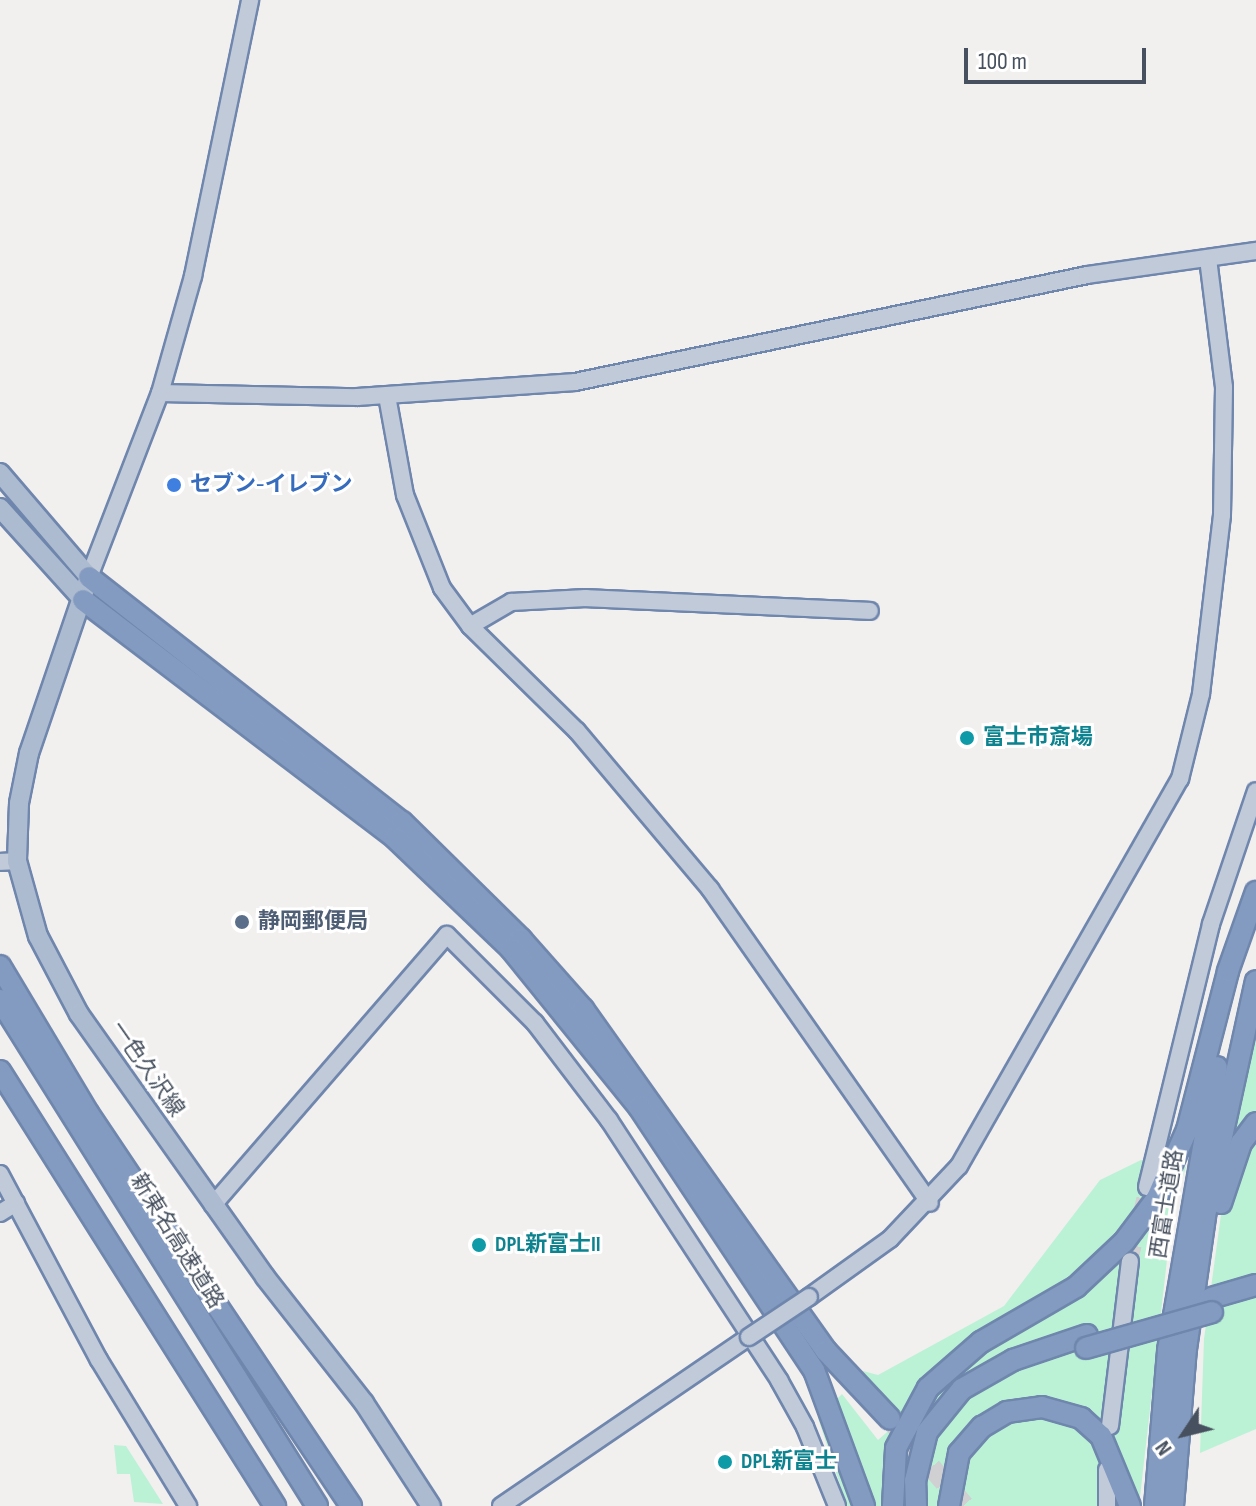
<!DOCTYPE html>
<html>
<head>
<meta charset="utf-8">
<style>
	body { margin:0 }
	#map { position:relative; width:1256px; height:1506px; overflow:hidden; background:#f2efef; font-family:"Sofia Sans Condensed","Noto Sans JP",sans-serif }
	div>[style] { position:absolute }
	.green>* { inset:0; background:#bbf2d6 }
	.secondary-tunnel>* { height:16px; margin-top:-8px; transform-origin:0; background:repeating-linear-gradient(90deg,#d0cfd2 0 16px,transparent 0 24px) }
	.highway-tunnel>* { height:20px; margin-top:-10px; transform-origin:0; background:repeating-linear-gradient(90deg,#d0cfd2 0 20px,transparent 0 30px) }
	.roads { filter:drop-shadow(2px 0 #6f86ad) drop-shadow(-2px 0 #6f86ad) drop-shadow(0 2px #6f86ad) drop-shadow(0 -2px #6f86ad) }
	.secondary>* { height:16px; margin:-8px; padding:0 8px; transform-origin:8px; border-radius:8px; background:#c1cad9 }
	.primary>* { height:18px; margin:-9px; padding:0 9px; transform-origin:9px; border-radius:9px; background:#adbbd0 }
	.highway>* { height:20px; margin:-10px; padding:0 10px; transform-origin:10px; border-radius:10px; background:#849bc1 }
	.bridges { filter:drop-shadow(2px 0 #6f86ad) drop-shadow(-2px 0 #6f86ad) drop-shadow(0 2px #6f86ad) drop-shadow(0 -2px #6f86ad) }
	.secondary-bridge>* { height:16px; margin:-8px; padding:0 8px; transform-origin:8px; border-radius:8px; background:#c1cad9 }
	.highway-bridge>* { height:20px; margin:-10px; padding:0 10px; transform-origin:10px; border-radius:10px; background:#849bc1 }
	.dots>* { width:22px; height:22px; translate:-50% -50%; box-sizing:border-box; border:4px solid #fff; border-radius:50% }
	span { translate:-50% -50%; white-space:nowrap; text-align:center; line-height:1.15; -webkit-text-stroke:6px #fff; paint-order:stroke }
	.shop-label { font-size:22px; color:#366cbe; font-weight:700 }
	.left { translate:0 -50%; text-align:left }
	.culture-label { font-size:22px; color:#0d838f; font-weight:700 }
	.service-label { font-size:22px; color:#4e5e75; font-weight:700 }
	.street-label { font-size:22px; color:#46505e }
	.north { position:absolute; left:1144px; top:1394px; width:80px; height:80px; -webkit-text-stroke:6px #fff; paint-order:stroke; rotate:235deg; font-size:22px; font-weight:700; line-height:32px; text-align:center; color:#46505e }
	.north::after { content:''; display:block; margin:auto; width:28px; height:36px; background:#46505e; clip-path:polygon(50% 0,100% 100%,50% 72%,0 100%) }
	.scale { position:absolute; left:964px; top:48px; width:182px; height:36px; box-sizing:border-box; border:4px solid #46505e; border-top:0; padding-left:10px; font-size:24px; line-height:28px; white-space:nowrap; color:#46505e; -webkit-text-stroke:6px #fff; paint-order:stroke }
</style>
</head>
<body>
<div id="map">
	<div class="green">
		<div style="clip-path:polygon(1256px 1017px,1256px 1429px,1200px 1453px,1204px 1339px,1237px 1097px)"></div>
		<div style="clip-path:polygon(1141px 1160px,1186px 1167px,1173px 1207px,1139px 1506px,847px 1506px,818px 1418px,842px 1394px,878px 1440px,895px 1425px,853px 1376px,859px 1370px,878px 1375px,1004px 1306px,1100px 1180px)"></div>
		<div style="clip-path:polygon(114px 1445px,126px 1446px,163px 1504px,134px 1502px,130px 1474px,117px 1474px)"></div>
	</div>
	<div class="secondary-tunnel">
		<div style="left:1130px;top:1261px;width:76px;rotate:-77.1deg"></div>
	</div>
	<div class="highway-tunnel">
		<div style="left:892px;top:1422px;width:111px;rotate:49deg"></div>
	</div>
	<div class="roads">
		<div class="secondary">
			<div style="left:160px;top:393px;width:197px;rotate:1.2deg"></div>
			<div style="left:357px;top:397px;width:219px;rotate:-3.9deg"></div>
			<div style="left:575px;top:382px;width:523px;rotate:-11.8deg"></div>
			<div style="left:1087px;top:275px;width:171px;rotate:-8.1deg"></div>
			<div style="left:387px;top:396px;width:101px;rotate:79.7deg"></div>
			<div style="left:405px;top:495px;width:100px;rotate:68.3deg"></div>
			<div style="left:442px;top:588px;width:47px;rotate:53.6deg"></div>
			<div style="left:470px;top:626px;width:150px;rotate:44.5deg"></div>
			<div style="left:577px;top:731px;width:207px;rotate:49.9deg"></div>
			<div style="left:710px;top:889px;width:383px;rotate:55deg"></div>
			<div style="left:89px;top:577px;width:197px;rotate:-68.9deg"></div>
			<div style="left:160px;top:393px;width:122px;rotate:-74.2deg"></div>
			<div style="left:193px;top:276px;width:282px;rotate:-78.3deg"></div>
			<div style="left:470px;top:626px;width:48px;rotate:-30.3deg"></div>
			<div style="left:511px;top:602px;width:75px;rotate:-3.1deg"></div>
			<div style="left:586px;top:598px;width:284px;rotate:2.6deg"></div>
			<div style="left:0;top:862px;width:17px;rotate:-3deg"></div>
			<div style="left:0;top:1174px;width:211px;rotate:62deg"></div>
			<div style="left:99px;top:1360px;width:171px;rotate:58.6deg"></div>
			<div style="left:1147px;top:1187px;width:271px;rotate:-76.3deg"></div>
			<div style="left:1211px;top:924px;width:140px;rotate:-71.3deg"></div>
			<div style="left:213px;top:1205px;width:357px;rotate:-49.1deg"></div>
			<div style="left:447px;top:935px;width:124px;rotate:45deg"></div>
			<div style="left:535px;top:1023px;width:122px;rotate:52.7deg"></div>
			<div style="left:609px;top:1120px;width:311px;rotate:56.8deg"></div>
			<div style="left:779px;top:1380px;width:54px;rotate:61deg"></div>
			<div style="left:805px;top:1427px;width:85px;rotate:67.9deg"></div>
			<div style="left:0;top:1213px;width:19px;rotate:-32deg"></div>
			<div style="left:809px;top:1297px;width:100px;rotate:-35.6deg"></div>
			<div style="left:890px;top:1239px;width:100px;rotate:-46.6deg"></div>
			<div style="left:959px;top:1166px;width:446px;rotate:-60.3deg"></div>
			<div style="left:1180px;top:779px;width:88px;rotate:-76.1deg"></div>
			<div style="left:1201px;top:694px;width:180px;rotate:-83.3deg"></div>
			<div style="left:1222px;top:515px;width:128px;rotate:-89.1deg"></div>
			<div style="left:1224px;top:387px;width:130px;rotate:-97.1deg"></div>
			<div style="left:1110px;top:1426px;width:166px;rotate:-83.1deg"></div>
			<div style="left:1107px;top:1470px;width:36px;rotate:90deg"></div>
			<div style="left:501px;top:1506px;width:300px;rotate:-34.3deg"></div>
		</div>
		<div class="primary">
			<div style="left:0;top:473px;width:137px;rotate:49.4deg"></div>
			<div style="left:89px;top:577px;width:186px;rotate:108.8deg"></div>
			<div style="left:29px;top:753px;width:51px;rotate:101.3deg"></div>
			<div style="left:19px;top:803px;width:58px;rotate:92deg"></div>
			<div style="left:17px;top:861px;width:78px;rotate:74.4deg"></div>
			<div style="left:38px;top:936px;width:88px;rotate:62.3deg"></div>
			<div style="left:79px;top:1014px;width:322px;rotate:54.7deg"></div>
			<div style="left:265px;top:1277px;width:160px;rotate:51.8deg"></div>
			<div style="left:364px;top:1403px;width:123px;rotate:57deg"></div>
			<div style="left:0;top:508px;width:124px;rotate:47.9deg"></div>
		</div>
		<div class="highway">
			<div style="left:89px;top:577px;width:397px;rotate:38.1deg"></div>
			<div style="left:402px;top:822px;width:167px;rotate:44.5deg"></div>
			<div style="left:521px;top:939px;width:94px;rotate:48.5deg"></div>
			<div style="left:583px;top:1009px;width:420px;rotate:54.6deg"></div>
			<div style="left:826px;top:1351px;width:93px;rotate:46.7deg"></div>
			<div style="left:83px;top:600px;width:392px;rotate:37.3deg"></div>
			<div style="left:395px;top:838px;width:161px;rotate:43.7deg"></div>
			<div style="left:511px;top:949px;width:203px;rotate:51deg"></div>
			<div style="left:639px;top:1107px;width:316px;rotate:56.4deg"></div>
			<div style="left:814px;top:1370px;width:145px;rotate:69.8deg"></div>
			<div style="left:0;top:966px;width:171px;rotate:59.1deg"></div>
			<div style="left:88px;top:1113px;width:473px;rotate:56.2deg"></div>
			<div style="left:0;top:1000px;width:597px;rotate:57.93deg"></div>
			<div style="left:0;top:1071px;width:515px;rotate:57.7deg"></div>
			<div style="left:1221px;top:1203px;width:63px;rotate:-71.6deg"></div>
			<div style="left:1241px;top:1143px;width:25px;rotate:-53deg"></div>
			<div style="left:1211px;top:1298px;width:47px;rotate:-16.1deg"></div>
			<div style="left:893px;top:1506px;width:58px;rotate:-87deg"></div>
			<div style="left:896px;top:1448px;width:68px;rotate:-61.9deg"></div>
			<div style="left:928px;top:1388px;width:70px;rotate:-41deg"></div>
			<div style="left:981px;top:1342px;width:110px;rotate:-30.1deg"></div>
			<div style="left:1076px;top:1287px;width:66px;rotate:-43.2deg"></div>
			<div style="left:1124px;top:1242px;width:55px;rotate:-53.1deg"></div>
			<div style="left:1157px;top:1198px;width:74px;rotate:-66.2deg"></div>
			<div style="left:1187px;top:1130px;width:164px;rotate:-75.5deg"></div>
			<div style="left:1228px;top:971px;width:84px;rotate:-70.5deg"></div>
			<div style="left:916px;top:1506px;width:25px;rotate:-92deg"></div>
			<div style="left:915px;top:1481px;width:50px;rotate:-76.2deg"></div>
			<div style="left:927px;top:1432px;width:55px;rotate:-50.9deg"></div>
			<div style="left:962px;top:1389px;width:59px;rotate:-29.6deg"></div>
			<div style="left:1013px;top:1360px;width:78px;rotate:-18.7deg"></div>
			<div style="left:949px;top:1506px;width:54px;rotate:-79.3deg"></div>
			<div style="left:959px;top:1453px;width:35px;rotate:-49deg"></div>
			<div style="left:982px;top:1427px;width:29px;rotate:-31deg"></div>
			<div style="left:1007px;top:1412px;width:35px;rotate:-8deg"></div>
			<div style="left:1042px;top:1407px;width:41px;rotate:15.8deg"></div>
			<div style="left:1081px;top:1418px;width:27px;rotate:42deg"></div>
			<div style="left:1101px;top:1436px;width:76px;rotate:67.5deg"></div>
			<div style="left:1155px;top:1506px;width:157px;rotate:-85.2deg"></div>
			<div style="left:1168px;top:1350px;width:287px;rotate:-80.2deg"></div>
			<div style="left:1173px;top:1506px;width:158px;rotate:-85.3deg"></div>
			<div style="left:1186px;top:1349px;width:140px;rotate:-81.8deg"></div>
			<div style="left:1206px;top:1210px;width:234px;rotate:-77.7deg"></div>
		</div>
	</div>
	<div class="bridges">
		<div class="secondary-bridge">
			<div style="left:749px;top:1337px;width:72px;rotate:-33.7deg"></div>
		</div>
		<div class="highway-bridge">
			<div style="left:1086px;top:1348px;width:131px;rotate:-15.9deg"></div>
		</div>
	</div>
	<div class="dots">
		<div style="left:174px;top:485px;background:#3f7fe0"></div>
		<div style="left:967px;top:738px;background:#0f9aa8"></div>
		<div style="left:242px;top:922px;background:#5c6f8a"></div>
		<div style="left:479px;top:1245px;background:#0f9aa8"></div>
		<div style="left:725px;top:1462px;background:#0f9aa8"></div>
	</div>
	<div class="shop-label">
		<span class="left" style="left:190px;top:485px">セブン-イレブン</span>
	</div>
	<div class="culture-label">
		<span class="left" style="left:983px;top:738px">富士市斎場</span>
		<span class="left" style="left:495px;top:1245px">DPL新富士II</span>
		<span class="left" style="left:741px;top:1462px">DPL新富士</span>
	</div>
	<div class="service-label">
		<span class="left" style="left:258px;top:922px">静岡郵便局</span>
	</div>
	<div class="street-label">
		<span style="left:147px;top:1069px;rotate:55deg">一色久沢線</span>
		<span style="left:1167px;top:1204px;rotate:-81deg">西富士道路</span>
		<span style="left:177px;top:1241px;rotate:58deg">新東名高速道路</span>
	</div>
	<div class="north">N</div>
	<div class="scale">100 m</div>
</div>
</body>
</html>
